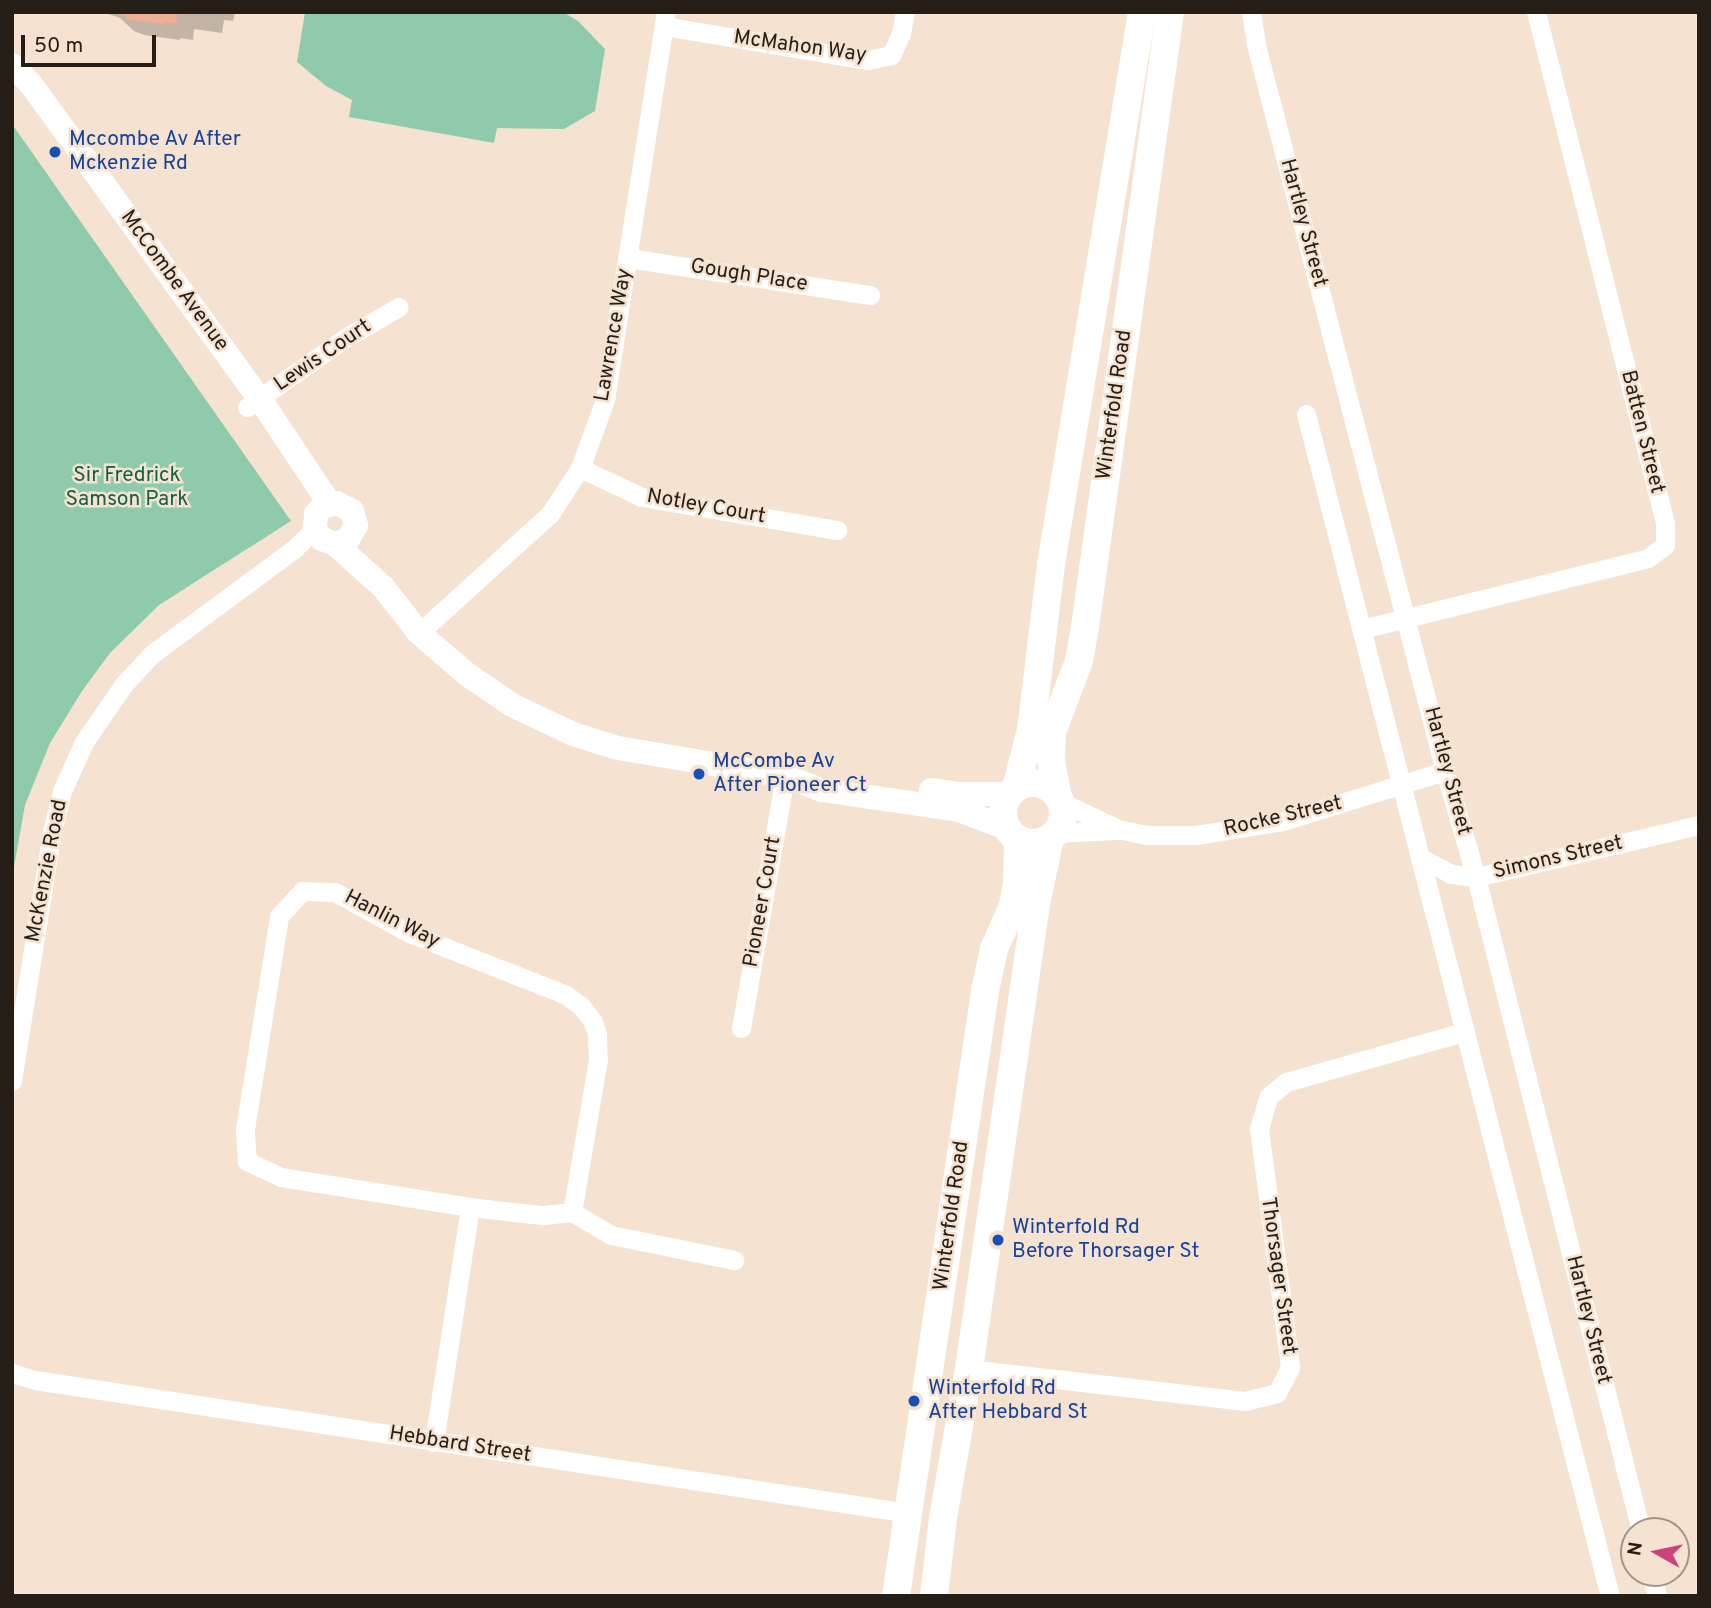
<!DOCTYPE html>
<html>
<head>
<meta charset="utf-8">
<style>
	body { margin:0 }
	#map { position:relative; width:1711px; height:1608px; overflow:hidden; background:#f5e2d0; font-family:Overpass,sans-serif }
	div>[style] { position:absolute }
	.green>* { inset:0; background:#90caac }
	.shadow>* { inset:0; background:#0003 }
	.building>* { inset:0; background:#eeaf94 }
	.minor>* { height:19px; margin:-9.5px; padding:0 9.5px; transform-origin:9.5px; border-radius:9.5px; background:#fff }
	.tertiary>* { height:24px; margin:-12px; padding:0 12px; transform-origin:12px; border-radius:12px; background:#fff }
	.secondary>* { height:28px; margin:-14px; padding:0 14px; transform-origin:14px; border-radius:14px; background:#fff }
	.secondary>.ring { margin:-14px; padding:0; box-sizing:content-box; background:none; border:28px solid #fff; border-radius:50% }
	.dots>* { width:19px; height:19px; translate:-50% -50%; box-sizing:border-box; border:4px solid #f5e2d0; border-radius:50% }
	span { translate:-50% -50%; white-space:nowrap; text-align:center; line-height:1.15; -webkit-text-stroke:5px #f5e2d0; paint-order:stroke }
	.street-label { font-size:21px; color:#251e17 }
	.transit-label { font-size:21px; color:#164399 }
	.left { translate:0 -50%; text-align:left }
	.park-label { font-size:21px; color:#116243 }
	.frame { position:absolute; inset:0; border:14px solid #251e17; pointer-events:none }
	.north { position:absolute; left:1620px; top:1517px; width:70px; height:70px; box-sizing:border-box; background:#f5e2d0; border:2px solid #a29486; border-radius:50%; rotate:279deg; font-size:19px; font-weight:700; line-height:28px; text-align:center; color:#251e17 }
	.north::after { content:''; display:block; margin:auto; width:24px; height:32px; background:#cc427a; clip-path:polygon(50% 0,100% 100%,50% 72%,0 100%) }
	.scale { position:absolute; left:21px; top:35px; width:135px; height:32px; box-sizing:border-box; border:4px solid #251e17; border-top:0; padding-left:9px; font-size:21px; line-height:24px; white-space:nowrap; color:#251e17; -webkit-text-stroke:5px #f5e2d0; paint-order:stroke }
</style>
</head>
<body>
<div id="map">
	<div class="green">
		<div style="clip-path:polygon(305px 12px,563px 12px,578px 21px,605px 49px,595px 111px,564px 129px,497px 128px,494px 143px,349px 117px,352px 100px,326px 86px,297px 62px)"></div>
		<div style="clip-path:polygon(12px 124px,291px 521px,159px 605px,110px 653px,82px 691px,50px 743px,25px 805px,12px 878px)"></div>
	</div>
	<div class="shadow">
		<div style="clip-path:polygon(103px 12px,235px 12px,233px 21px,224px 20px,222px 33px,194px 29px,193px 40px,180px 38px,180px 40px,144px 35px,134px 31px,120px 18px)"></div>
	</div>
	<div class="building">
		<div style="clip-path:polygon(111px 12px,178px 12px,176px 24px,164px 22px,163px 24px,125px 19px,126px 16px)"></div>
	</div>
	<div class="minor">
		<div style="left:1251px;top:12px;width:33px;rotate:81deg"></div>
		<div style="left:1256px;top:45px;width:750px;rotate:75.41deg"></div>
		<div style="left:1445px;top:771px;width:110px;rotate:73.7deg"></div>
		<div style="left:1476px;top:877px;width:674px;rotate:75.84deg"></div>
		<div style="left:664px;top:26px;width:207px;rotate:9.5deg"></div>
		<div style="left:868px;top:60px;width:24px;rotate:-12deg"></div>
		<div style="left:891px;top:55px;width:23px;rotate:-65deg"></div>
		<div style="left:901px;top:34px;width:22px;rotate:-80deg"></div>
		<div style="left:628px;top:258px;width:245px;rotate:8.7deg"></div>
		<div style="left:247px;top:407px;width:120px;rotate:-35.1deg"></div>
		<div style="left:345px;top:338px;width:62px;rotate:-29.9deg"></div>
		<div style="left:1306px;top:414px;width:1220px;rotate:75.58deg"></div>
		<div style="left:580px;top:468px;width:68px;rotate:25.1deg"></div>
		<div style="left:642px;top:497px;width:198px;rotate:9.6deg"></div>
		<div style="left:1362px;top:629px;width:295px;rotate:-13.9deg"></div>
		<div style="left:1648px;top:558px;width:21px;rotate:-37deg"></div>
		<div style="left:1665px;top:545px;width:22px;rotate:-90deg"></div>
		<div style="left:1665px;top:523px;width:527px;rotate:-104.17deg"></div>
		<div style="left:419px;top:633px;width:177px;rotate:-42.3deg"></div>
		<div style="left:550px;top:514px;width:55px;rotate:-56.9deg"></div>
		<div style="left:580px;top:468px;width:72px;rotate:-69.8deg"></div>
		<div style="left:605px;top:400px;width:393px;rotate:-81.1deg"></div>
		<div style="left:1061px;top:802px;width:63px;rotate:25.3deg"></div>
		<div style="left:1118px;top:829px;width:29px;rotate:12deg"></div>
		<div style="left:1146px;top:835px;width:50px"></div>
		<div style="left:1196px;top:835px;width:88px;rotate:-9.1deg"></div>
		<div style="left:1283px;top:821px;width:170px;rotate:-17.2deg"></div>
		<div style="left:1055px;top:833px;width:62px;rotate:-2.8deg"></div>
		<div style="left:1421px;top:858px;width:34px;rotate:28deg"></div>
		<div style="left:1451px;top:874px;width:25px;rotate:7deg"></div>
		<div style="left:1476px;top:877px;width:229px;rotate:-13.1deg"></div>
		<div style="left:302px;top:891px;width:33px;rotate:2deg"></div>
		<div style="left:335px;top:892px;width:85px;rotate:29deg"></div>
		<div style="left:409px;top:933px;width:169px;rotate:21.5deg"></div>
		<div style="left:566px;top:995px;width:19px;rotate:36deg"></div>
		<div style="left:581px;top:1006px;width:18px;rotate:52deg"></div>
		<div style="left:592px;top:1020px;width:15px;rotate:70deg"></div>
		<div style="left:597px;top:1034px;width:25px;rotate:88deg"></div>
		<div style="left:598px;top:1059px;width:155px;rotate:99.6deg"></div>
		<div style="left:572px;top:1212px;width:31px;rotate:174deg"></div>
		<div style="left:541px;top:1215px;width:71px;rotate:-173.6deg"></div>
		<div style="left:470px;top:1207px;width:191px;rotate:-171deg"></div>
		<div style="left:281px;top:1177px;width:38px;rotate:-155deg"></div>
		<div style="left:247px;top:1161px;width:32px;rotate:-94deg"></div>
		<div style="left:245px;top:1129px;width:216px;rotate:-80.9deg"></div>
		<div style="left:279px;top:916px;width:34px;rotate:-47deg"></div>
		<div style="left:741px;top:1028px;width:256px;rotate:-80.1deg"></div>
		<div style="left:12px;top:1081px;width:253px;rotate:-80.9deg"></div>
		<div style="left:52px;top:831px;width:41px;rotate:-76deg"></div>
		<div style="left:62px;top:791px;width:54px;rotate:-65.8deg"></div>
		<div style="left:84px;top:742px;width:70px;rotate:-55.4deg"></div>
		<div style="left:124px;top:684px;width:41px;rotate:-47deg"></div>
		<div style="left:152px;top:654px;width:177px;rotate:-36.5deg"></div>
		<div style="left:294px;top:549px;width:29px;rotate:-44deg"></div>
		<div style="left:572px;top:1212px;width:45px;rotate:30.5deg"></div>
		<div style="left:611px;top:1235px;width:126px;rotate:11.5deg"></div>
		<div style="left:969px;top:1369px;width:278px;rotate:6.6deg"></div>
		<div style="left:1245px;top:1401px;width:33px;rotate:-14deg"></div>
		<div style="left:1277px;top:1393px;width:29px;rotate:-63deg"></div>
		<div style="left:1290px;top:1367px;width:240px;rotate:-97.4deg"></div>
		<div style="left:1259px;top:1129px;width:33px;rotate:-74deg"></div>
		<div style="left:1268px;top:1097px;width:23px;rotate:-40deg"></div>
		<div style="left:1286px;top:1082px;width:185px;rotate:-15.7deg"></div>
		<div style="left:12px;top:1373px;width:24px;rotate:17deg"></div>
		<div style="left:35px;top:1380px;width:883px;rotate:8.66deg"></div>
		<div style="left:434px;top:1442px;width:238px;rotate:-81.3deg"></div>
		<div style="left:1651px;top:1573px;width:24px;rotate:75deg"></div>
	</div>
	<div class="tertiary">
		<div style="left:12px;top:65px;width:25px;rotate:45deg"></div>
		<div style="left:30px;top:83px;width:391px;rotate:54deg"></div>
		<div style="left:260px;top:399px;width:125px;rotate:56.4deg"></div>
		<div style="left:335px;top:544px;width:14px;rotate:-21deg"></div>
		<div style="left:348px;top:539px;width:16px;rotate:-60deg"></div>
		<div style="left:356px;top:525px;width:15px;rotate:-106deg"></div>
		<div style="left:352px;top:511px;width:17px;rotate:-152deg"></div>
		<div style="left:337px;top:503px;width:15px;rotate:164deg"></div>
		<div style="left:323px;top:507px;width:10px;rotate:135deg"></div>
		<div style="left:316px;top:514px;width:15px;rotate:94deg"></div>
		<div style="left:315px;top:529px;width:12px;rotate:55deg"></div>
		<div style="left:322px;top:539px;width:14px;rotate:21deg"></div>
		<div style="left:335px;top:544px;width:64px;rotate:41.9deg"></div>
		<div style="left:383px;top:587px;width:58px;rotate:52deg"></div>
		<div style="left:419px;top:633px;width:65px;rotate:40.6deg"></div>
		<div style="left:468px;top:675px;width:53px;rotate:34.3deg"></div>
		<div style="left:512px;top:705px;width:68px;rotate:25.4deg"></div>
		<div style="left:573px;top:734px;width:47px;rotate:17.3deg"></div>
		<div style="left:618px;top:748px;width:169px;rotate:9.5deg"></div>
		<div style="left:785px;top:776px;width:40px;rotate:21deg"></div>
		<div style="left:822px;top:790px;width:138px;rotate:8.3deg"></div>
		<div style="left:959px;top:810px;width:51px;rotate:20.6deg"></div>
		<div style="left:931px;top:790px;width:29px;rotate:8deg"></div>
		<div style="left:960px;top:794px;width:49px"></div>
	</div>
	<div class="secondary">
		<div class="ring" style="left:1003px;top:783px;width:32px;height:32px"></div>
		<div style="left:1016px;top:788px;width:60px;rotate:-75.5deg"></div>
		<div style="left:1031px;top:730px;width:167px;rotate:-83.1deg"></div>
		<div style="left:1051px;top:564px;width:559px;rotate:-80.64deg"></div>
		<div style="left:1057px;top:794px;width:35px;rotate:-100deg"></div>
		<div style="left:1051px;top:760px;width:28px;rotate:-88deg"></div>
		<div style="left:1052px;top:732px;width:76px;rotate:-69.2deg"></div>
		<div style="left:1079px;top:661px;width:35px;rotate:-80deg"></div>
		<div style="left:1085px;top:627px;width:621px;rotate:-82.13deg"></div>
		<div style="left:896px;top:1596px;width:612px;rotate:-81.63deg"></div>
		<div style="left:985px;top:991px;width:43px;rotate:-77.9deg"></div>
		<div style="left:994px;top:949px;width:47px;rotate:-66.2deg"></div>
		<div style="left:1013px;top:906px;width:22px;rotate:-80deg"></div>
		<div style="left:1017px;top:884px;width:44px;rotate:-88.7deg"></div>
		<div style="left:934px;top:1596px;width:79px;rotate:-83.4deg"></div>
		<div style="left:943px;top:1518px;width:151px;rotate:-80.1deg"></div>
		<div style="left:969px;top:1369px;width:465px;rotate:-81.8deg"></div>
		<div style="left:1035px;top:909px;width:73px;rotate:-78.1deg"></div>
	</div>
	<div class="dots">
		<div style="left:55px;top:152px;background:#1a4fb4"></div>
		<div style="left:699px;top:774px;background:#1a4fb4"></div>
		<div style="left:998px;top:1240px;background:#1a4fb4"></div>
		<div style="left:914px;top:1401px;background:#1a4fb4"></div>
	</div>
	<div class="street-label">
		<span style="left:800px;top:47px;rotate:8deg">McMahon Way</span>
		<span style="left:1303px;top:223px;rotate:75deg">Hartley Street</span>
		<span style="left:749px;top:276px;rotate:9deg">Gough Place</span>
		<span style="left:174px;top:281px;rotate:54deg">McCombe Avenue</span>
		<span style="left:614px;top:335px;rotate:-80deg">Lawrence Way</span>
		<span style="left:323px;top:356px;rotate:-34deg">Lewis Court</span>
		<span style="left:1115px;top:405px;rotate:-82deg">Winterfold Road</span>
		<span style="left:1642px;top:432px;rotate:76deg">Batten Street</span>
		<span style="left:706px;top:507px;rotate:10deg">Notley Court</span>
		<span style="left:1447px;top:771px;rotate:75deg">Hartley Street</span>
		<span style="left:1283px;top:817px;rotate:-13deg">Rocke Street</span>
		<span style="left:1558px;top:858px;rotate:-13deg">Simons Street</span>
		<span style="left:47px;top:871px;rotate:-79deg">McKenzie Road</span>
		<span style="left:763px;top:902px;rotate:-80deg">Pioneer Court</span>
		<span style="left:392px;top:920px;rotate:27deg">Hanlin Way</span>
		<span style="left:952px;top:1216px;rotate:-82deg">Winterfold Road</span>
		<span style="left:1278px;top:1276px;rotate:82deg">Thorsager Street</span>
		<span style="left:1588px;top:1320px;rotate:76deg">Hartley Street</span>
		<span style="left:460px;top:1445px;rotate:9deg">Hebbard Street</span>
	</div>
	<div class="transit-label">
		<span class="left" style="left:69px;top:152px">Mccombe Av After<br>Mckenzie Rd</span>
		<span class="left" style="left:713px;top:774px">McCombe Av<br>After Pioneer Ct</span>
		<span class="left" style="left:1012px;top:1240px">Winterfold Rd<br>Before Thorsager St</span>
		<span class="left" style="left:928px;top:1401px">Winterfold Rd<br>After Hebbard St</span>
	</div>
	<div class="park-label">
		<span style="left:127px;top:488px">Sir Fredrick<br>Samson Park</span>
	</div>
	<div class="frame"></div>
	<div class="north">N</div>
	<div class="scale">50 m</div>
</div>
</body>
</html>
